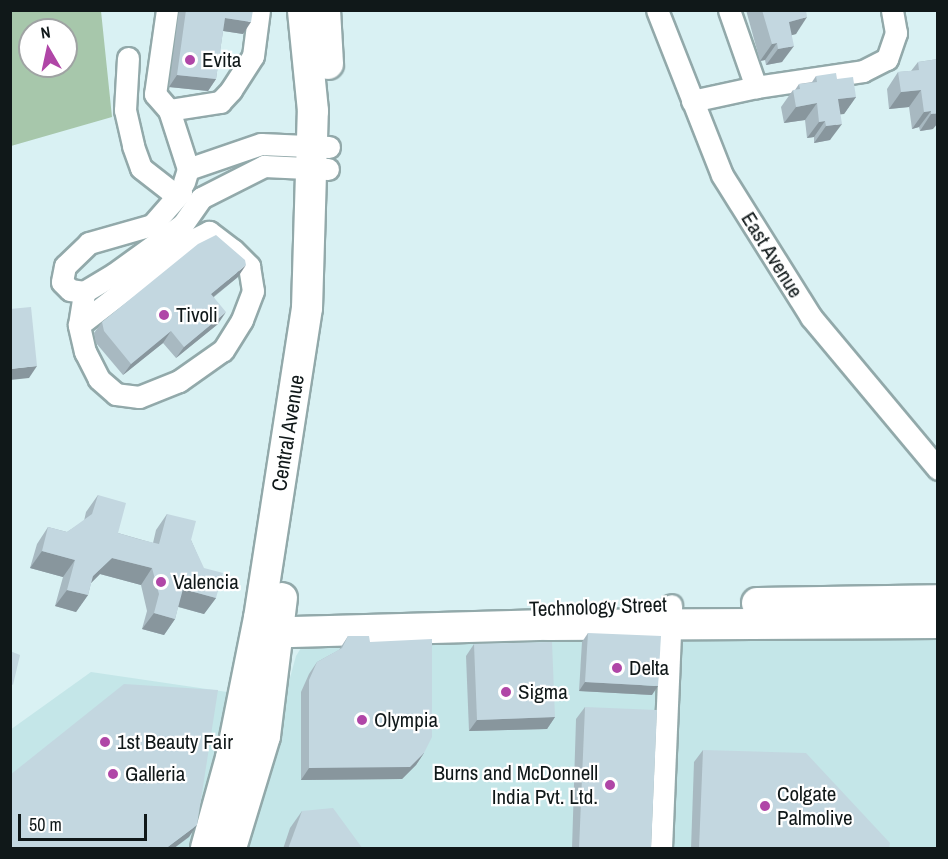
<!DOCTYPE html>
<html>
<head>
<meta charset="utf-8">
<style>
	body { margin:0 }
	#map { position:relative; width:948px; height:859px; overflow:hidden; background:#d9f1f3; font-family:"Archivo Narrow",sans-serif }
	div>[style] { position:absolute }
	.built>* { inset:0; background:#c4e6e8 }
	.green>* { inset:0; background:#a7c7ab }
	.roads { filter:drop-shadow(2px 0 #92a9aa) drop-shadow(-2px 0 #92a9aa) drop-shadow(0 2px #92a9aa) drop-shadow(0 -2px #92a9aa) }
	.street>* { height:21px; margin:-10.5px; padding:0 10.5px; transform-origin:10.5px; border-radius:10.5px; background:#fff }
	.secondary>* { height:30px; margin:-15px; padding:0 15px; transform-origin:15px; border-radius:15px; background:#fff }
	.wall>* { inset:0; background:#a8b9c1 }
	.shaded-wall>* { inset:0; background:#88969d }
	.building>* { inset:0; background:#c3d7e0 }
	.dots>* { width:16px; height:16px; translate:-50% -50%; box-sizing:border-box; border:3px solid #fff; border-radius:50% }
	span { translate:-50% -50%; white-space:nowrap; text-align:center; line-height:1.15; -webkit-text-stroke:4.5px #fff; paint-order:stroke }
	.poi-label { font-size:21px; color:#101819 }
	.left { translate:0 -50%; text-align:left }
	.right { translate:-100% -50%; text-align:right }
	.street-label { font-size:21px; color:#101819 }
	.frame { position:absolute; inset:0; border:12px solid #101819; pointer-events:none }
	.north { position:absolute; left:18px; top:18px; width:60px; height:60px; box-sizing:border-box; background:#fff; border:2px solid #9fa3a3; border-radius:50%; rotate:351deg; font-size:16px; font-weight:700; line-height:24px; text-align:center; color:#101819 }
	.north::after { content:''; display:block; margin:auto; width:21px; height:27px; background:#b046a7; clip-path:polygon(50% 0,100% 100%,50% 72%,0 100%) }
	.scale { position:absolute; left:18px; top:814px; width:129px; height:27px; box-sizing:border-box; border:3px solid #101819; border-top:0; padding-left:8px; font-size:18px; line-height:21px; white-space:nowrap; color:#101819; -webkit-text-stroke:4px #fff; paint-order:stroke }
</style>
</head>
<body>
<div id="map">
	<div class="built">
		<div style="clip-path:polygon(937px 629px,937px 848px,243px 848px,296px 656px,306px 640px)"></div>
		<div style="clip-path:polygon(91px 672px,234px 693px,197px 848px,11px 848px,10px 730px)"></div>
	</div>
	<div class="green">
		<div style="clip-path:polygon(evenodd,11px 10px,101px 11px,112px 117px,11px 146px,11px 10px,30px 30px,66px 30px,66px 66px,30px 66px,30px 30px)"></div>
	</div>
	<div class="roads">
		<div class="street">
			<div style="left:167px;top:10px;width:85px;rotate:98.1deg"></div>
			<div style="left:155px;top:94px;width:21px;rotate:49deg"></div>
			<div style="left:169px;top:110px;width:52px;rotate:-8.9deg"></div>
			<div style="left:220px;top:102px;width:16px;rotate:-47deg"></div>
			<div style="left:231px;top:90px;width:40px;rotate:-57.1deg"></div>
			<div style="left:253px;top:56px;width:46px;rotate:-82.6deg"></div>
			<div style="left:657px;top:10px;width:177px;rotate:68.5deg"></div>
			<div style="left:722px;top:175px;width:168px;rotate:57.9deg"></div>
			<div style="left:811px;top:317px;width:198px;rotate:50.1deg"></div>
			<div style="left:729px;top:10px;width:82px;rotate:70.7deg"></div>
			<div style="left:128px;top:58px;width:52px;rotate:93.3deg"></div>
			<div style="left:125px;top:110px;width:37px;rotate:77deg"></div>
			<div style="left:133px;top:146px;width:23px;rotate:70deg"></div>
			<div style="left:141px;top:168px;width:37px;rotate:38deg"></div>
			<div style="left:170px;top:191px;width:11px;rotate:5deg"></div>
			<div style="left:692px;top:101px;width:66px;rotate:-12.3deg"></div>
			<div style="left:756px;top:87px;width:108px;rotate:-8.5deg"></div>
			<div style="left:863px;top:71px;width:27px;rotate:-27deg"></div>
			<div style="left:887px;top:59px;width:28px;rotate:-71deg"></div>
			<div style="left:896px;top:33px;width:23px;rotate:-100deg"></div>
			<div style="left:169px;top:110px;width:62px;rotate:72.1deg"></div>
			<div style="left:188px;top:169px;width:14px;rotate:107deg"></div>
			<div style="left:188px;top:169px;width:77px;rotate:-18.9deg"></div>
			<div style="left:261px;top:144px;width:68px;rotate:2.5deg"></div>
			<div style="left:181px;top:192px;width:44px;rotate:131.3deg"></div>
			<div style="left:152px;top:225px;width:66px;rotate:164.1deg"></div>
			<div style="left:89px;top:243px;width:33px;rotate:136deg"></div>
			<div style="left:65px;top:266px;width:16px;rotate:101deg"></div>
			<div style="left:62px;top:282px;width:11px;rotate:45deg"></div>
			<div style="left:70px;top:290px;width:14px;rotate:8deg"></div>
			<div style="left:84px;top:292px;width:35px;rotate:-31deg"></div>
			<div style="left:114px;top:274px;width:85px;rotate:-35.9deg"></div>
			<div style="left:183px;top:224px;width:32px;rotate:-55deg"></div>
			<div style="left:201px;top:198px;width:71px;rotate:-26.9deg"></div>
			<div style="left:264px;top:166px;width:64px;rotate:2.7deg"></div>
			<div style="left:79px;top:325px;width:131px;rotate:-37.6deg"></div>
			<div style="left:183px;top:245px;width:29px;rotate:-27deg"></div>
			<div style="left:209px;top:232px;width:30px;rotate:37deg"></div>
			<div style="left:233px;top:250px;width:23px;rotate:45deg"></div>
			<div style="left:249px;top:266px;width:25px;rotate:81deg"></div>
			<div style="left:253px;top:291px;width:31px;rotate:111deg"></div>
			<div style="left:242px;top:320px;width:36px;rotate:122deg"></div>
			<div style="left:223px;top:350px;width:54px;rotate:144.8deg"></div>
			<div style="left:179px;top:381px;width:43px;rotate:158.2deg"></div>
			<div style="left:139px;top:397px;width:23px;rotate:-173deg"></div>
			<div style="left:116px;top:394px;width:23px;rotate:-139deg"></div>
			<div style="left:99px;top:379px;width:30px;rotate:-117deg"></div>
			<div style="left:85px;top:352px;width:28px;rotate:-103deg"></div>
			<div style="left:79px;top:325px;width:33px;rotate:-81deg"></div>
			<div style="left:661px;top:848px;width:243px;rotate:-87.6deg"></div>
		</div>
		<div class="secondary">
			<div style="left:325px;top:10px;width:54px;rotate:86.8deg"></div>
			<div style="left:757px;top:603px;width:181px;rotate:-0.9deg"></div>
			<div style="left:257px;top:633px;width:291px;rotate:-1.6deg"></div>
			<div style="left:548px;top:625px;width:390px;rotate:-0.3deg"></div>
			<div style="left:206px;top:848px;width:93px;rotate:-74.5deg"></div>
			<div style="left:231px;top:758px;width:143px;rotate:-78.7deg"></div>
			<div style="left:259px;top:618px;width:314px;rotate:-81.2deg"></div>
			<div style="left:307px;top:308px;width:197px;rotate:-88.3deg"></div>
			<div style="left:313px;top:111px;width:101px;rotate:-95.7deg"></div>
			<div style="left:231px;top:848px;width:117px;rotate:-73.1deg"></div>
			<div style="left:265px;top:736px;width:139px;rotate:-83deg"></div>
		</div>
	</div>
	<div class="wall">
		<div style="clip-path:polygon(179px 10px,253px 10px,243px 34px,223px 31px,216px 79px,208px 91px,169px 87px)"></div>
		<div style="clip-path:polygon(746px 10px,806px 10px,796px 34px,792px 35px,782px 62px,766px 65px,765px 60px,760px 61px)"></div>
		<div style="clip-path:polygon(938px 59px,933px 129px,920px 131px,919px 127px,912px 129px,909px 107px,889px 109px,887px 89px,898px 72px,911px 71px,918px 62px)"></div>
		<div style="clip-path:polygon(816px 76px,837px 79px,856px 97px,844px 114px,840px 114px,830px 140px,814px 143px,814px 137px,807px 138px,805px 120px,784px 123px,781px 107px,793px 90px,795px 90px,799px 84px,812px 82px)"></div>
		<div style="clip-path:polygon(238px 277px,214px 297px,218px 324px,176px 358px,163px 343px,123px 375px,96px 343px,94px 333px,102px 322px)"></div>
		<div style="clip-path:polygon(98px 495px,118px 533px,153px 543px,156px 530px,167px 514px,191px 540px,216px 598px,204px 614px,178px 607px,175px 619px,164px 635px,142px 629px,147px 611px,141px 585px,100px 574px,91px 583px,88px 595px,76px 612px,55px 606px,63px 577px,30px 568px,37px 544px,48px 527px,67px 532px,84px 521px,86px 512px)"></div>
		<div style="clip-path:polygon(588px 633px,652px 695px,579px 691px,582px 642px)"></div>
		<div style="clip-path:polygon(348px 636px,370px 642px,424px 753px,416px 765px,402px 779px,301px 780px,301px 692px,309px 674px,317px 662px,339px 650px)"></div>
		<div style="clip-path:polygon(474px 644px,555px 717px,547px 729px,469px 731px,466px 656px)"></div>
		<div style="clip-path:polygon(585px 707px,651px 849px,572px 849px,576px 719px)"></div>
		<div style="clip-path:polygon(703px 750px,889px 849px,691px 849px,694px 762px)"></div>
		<div style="clip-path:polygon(302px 811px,363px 849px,283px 849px,290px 828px)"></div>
	</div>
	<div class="shaded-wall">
		<div style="clip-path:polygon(807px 17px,796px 34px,777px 39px,789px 22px)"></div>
		<div style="clip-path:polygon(225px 18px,251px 22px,243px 34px,217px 30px)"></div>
		<div style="clip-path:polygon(777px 43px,765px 60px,760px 61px,772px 44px)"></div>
		<div style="clip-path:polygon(794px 46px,782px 62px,766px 65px,778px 49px)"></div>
		<div style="clip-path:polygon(177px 75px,216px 79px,208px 91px,169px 87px)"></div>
		<div style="clip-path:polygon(921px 90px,909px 107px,889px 109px,901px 92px)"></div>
		<div style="clip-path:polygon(856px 97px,844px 114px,827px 116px,838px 99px)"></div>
		<div style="clip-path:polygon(817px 103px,805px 120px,784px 123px,796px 107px)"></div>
		<div style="clip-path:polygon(931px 111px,919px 127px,912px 129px,924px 112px)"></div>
		<div style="clip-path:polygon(938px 113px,938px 123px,933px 129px,920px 131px,931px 114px)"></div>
		<div style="clip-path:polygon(825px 121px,814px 137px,807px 138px,819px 122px)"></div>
		<div style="clip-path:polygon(842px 124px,830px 140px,814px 143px,826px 126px)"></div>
		<div style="clip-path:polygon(246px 265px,238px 277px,203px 305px,211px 294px)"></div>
		<div style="clip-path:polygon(226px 312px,218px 324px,176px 358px,184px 347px)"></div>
		<div style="clip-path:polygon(171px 331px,163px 343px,123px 375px,131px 364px)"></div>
		<div style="clip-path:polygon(37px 366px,29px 378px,10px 380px,10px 369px)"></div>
		<div style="clip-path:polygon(42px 551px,75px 560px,63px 577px,30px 568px)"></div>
		<div style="clip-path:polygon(112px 558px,152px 568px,141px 585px,100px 574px,81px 593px,93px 576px)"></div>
		<div style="clip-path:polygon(183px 589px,216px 598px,204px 614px,172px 605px)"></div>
		<div style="clip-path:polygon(67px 590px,88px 595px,76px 612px,55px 606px)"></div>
		<div style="clip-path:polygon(154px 613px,175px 619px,164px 635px,142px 629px)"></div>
		<div style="clip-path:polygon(585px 682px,658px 686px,652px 695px,579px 691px)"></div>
		<div style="clip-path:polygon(555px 717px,547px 729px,469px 731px,477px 720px)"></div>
		<div style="clip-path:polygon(424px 753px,416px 765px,402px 779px,301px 780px,309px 768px)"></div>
		<div style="clip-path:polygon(197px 825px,189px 837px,173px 849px,165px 849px)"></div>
	</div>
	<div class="building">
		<div style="clip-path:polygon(186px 10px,253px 10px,251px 22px,225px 18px,216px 79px,177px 75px)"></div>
		<div style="clip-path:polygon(762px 10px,806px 10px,807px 17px,789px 22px,794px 46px,778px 49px,777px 43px,772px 44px)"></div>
		<div style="clip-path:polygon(938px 59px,938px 113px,931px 114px,931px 111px,924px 112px,921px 90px,901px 92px,898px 72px,919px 70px,918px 62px)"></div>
		<div style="clip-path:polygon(836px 73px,837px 79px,853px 77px,856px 97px,838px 99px,842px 124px,826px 126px,825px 121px,819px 122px,817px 103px,796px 107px,793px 90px,800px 89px,799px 84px,817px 82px,816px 76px)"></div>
		<div style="clip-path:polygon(216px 235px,245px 260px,246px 265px,211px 294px,226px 312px,184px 347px,171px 331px,131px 364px,104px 331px,102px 322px,198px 244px)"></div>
		<div style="clip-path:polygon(31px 307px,37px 366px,10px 369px,10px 309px)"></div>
		<div style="clip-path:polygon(98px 495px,126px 503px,118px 533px,138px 539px,159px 544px,167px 514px,196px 521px,191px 540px,204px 568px,223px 573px,216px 598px,183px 589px,175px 619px,154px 613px,159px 594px,152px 568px,112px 558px,93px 576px,88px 595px,67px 590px,75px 560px,42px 551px,48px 527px,67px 532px,92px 514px)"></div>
		<div style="clip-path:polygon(588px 633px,661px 636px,658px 686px,585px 682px)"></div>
		<div style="clip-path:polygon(348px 636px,369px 636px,370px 642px,432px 639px,432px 737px,424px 753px,410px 767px,309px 768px,309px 680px,317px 662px,342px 648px)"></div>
		<div style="clip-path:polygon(552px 642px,555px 717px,477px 720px,474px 644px)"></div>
		<div style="clip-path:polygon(10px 651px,20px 655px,13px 685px,10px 683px)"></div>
		<div style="clip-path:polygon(124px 684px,218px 690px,197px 825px,165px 849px,10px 849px,10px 775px)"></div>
		<div style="clip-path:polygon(585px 707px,657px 710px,651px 849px,579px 849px)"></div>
		<div style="clip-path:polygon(703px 750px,806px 753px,890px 843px,889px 849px,699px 849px)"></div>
		<div style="clip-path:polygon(333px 808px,363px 849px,288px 849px,302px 811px)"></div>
	</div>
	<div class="dots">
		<div style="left:190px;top:60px;background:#b046a7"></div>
		<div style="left:164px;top:315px;background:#b046a7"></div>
		<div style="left:161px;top:582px;background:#b046a7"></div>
		<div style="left:617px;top:668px;background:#b046a7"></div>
		<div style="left:506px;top:692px;background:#b046a7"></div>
		<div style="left:362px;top:720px;background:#b046a7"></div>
		<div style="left:105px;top:742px;background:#b046a7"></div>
		<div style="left:113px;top:774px;background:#b046a7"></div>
		<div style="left:610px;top:785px;background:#b046a7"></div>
		<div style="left:765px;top:806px;background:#b046a7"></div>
	</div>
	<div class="poi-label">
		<span class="left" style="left:202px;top:60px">Evita</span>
		<span class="left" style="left:176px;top:315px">Tivoli</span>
		<span class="left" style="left:173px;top:582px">Valencia</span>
		<span class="left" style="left:629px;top:668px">Delta</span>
		<span class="left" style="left:518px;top:692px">Sigma</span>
		<span class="left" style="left:374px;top:720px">Olympia</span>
		<span class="left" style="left:117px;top:742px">1st Beauty Fair</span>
		<span class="right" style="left:598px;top:785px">Burns and McDonnell<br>India Pvt. Ltd.</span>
		<span class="left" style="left:125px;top:774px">Galleria</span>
		<span class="left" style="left:777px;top:806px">Colgate<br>Palmolive</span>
	</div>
	<div class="street-label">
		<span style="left:772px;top:255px;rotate:58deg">East Avenue</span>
		<span style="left:288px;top:433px;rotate:-81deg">Central Avenue</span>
		<span style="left:598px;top:607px;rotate:-2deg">Technology Street</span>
	</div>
	<div class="frame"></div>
	<div class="north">N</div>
	<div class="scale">50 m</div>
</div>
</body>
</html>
